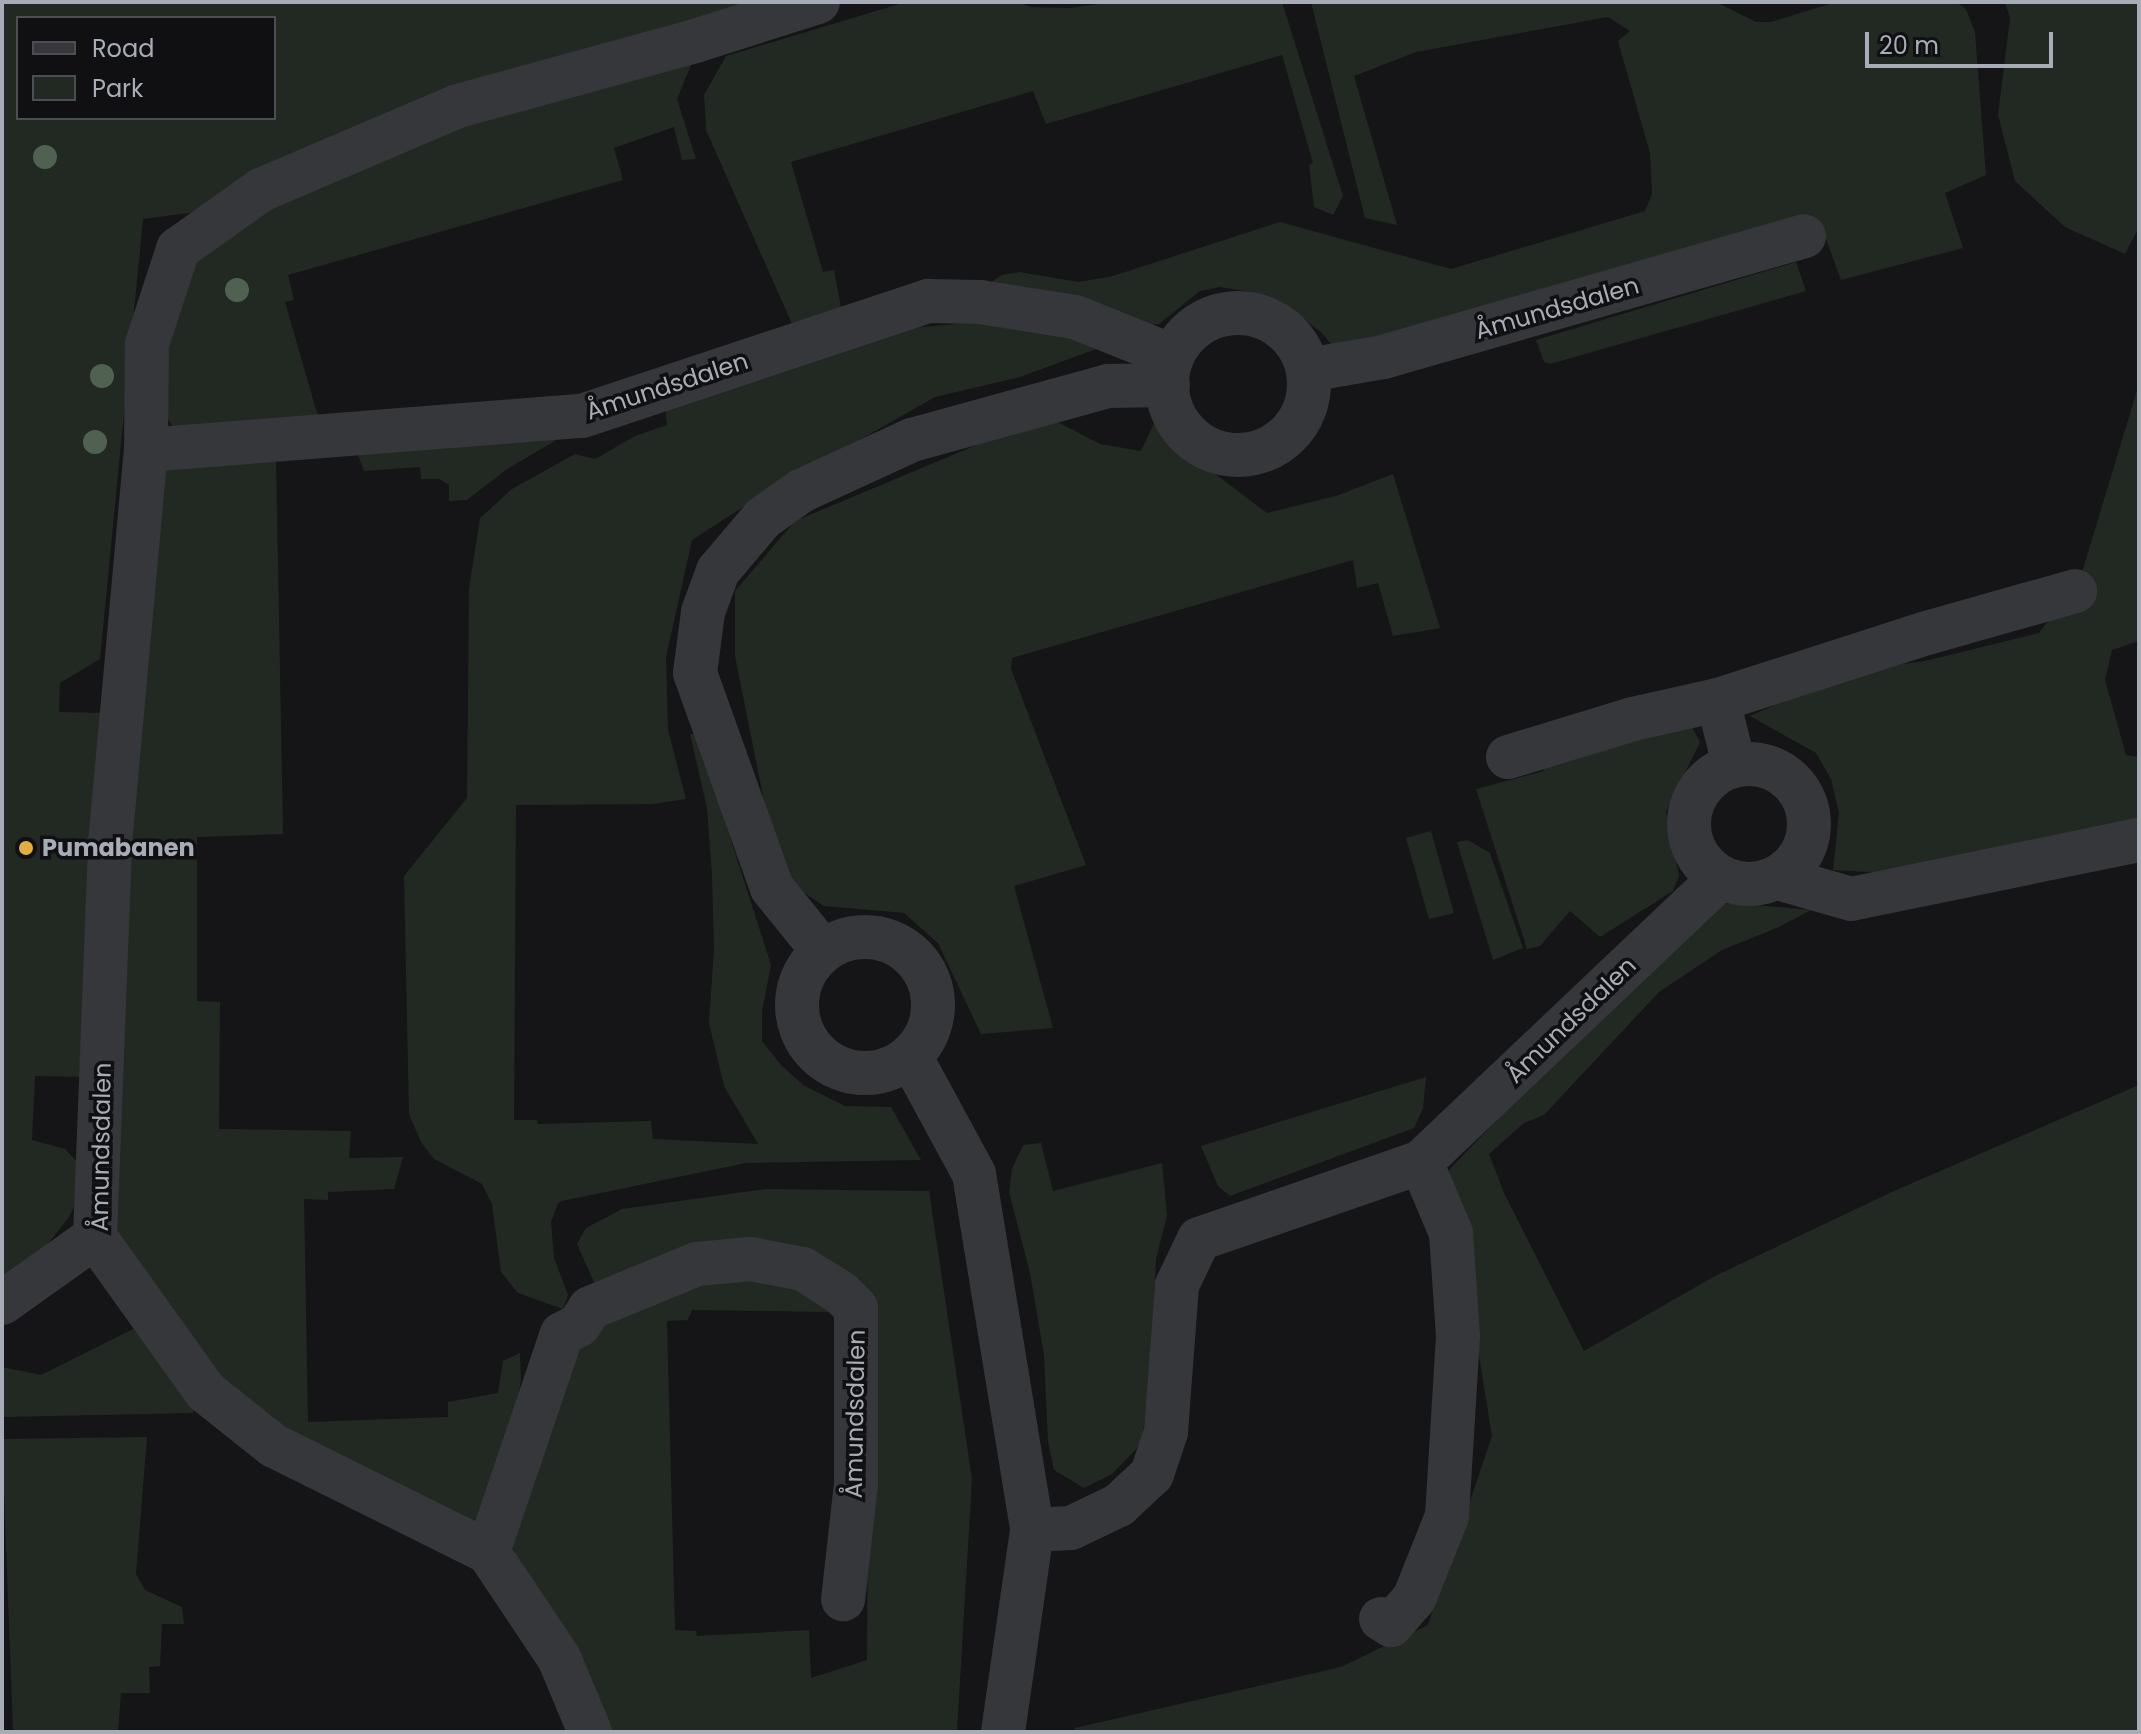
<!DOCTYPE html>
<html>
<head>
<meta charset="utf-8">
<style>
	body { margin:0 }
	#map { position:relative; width:2141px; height:1734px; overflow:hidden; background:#151517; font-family:Poppins,sans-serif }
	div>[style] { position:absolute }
	.green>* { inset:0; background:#222922 }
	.minor>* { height:44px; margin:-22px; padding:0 22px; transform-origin:22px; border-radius:22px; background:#36373b }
	.minor>.ring { margin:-22px; padding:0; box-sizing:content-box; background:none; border:44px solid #36373b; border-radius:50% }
	.trees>* { width:24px; height:24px; margin:-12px; border-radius:50%; background:#506152 }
	.dots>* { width:22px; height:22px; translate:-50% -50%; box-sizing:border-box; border:4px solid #101012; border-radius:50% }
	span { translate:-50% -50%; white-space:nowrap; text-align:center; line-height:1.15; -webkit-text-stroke:7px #101012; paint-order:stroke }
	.street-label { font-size:24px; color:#a8acb6 }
	.poi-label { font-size:24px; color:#a8acb6; font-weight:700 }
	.left { translate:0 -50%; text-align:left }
	.frame { position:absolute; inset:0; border:4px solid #a8acb6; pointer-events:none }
	.legend { position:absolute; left:16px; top:16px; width:260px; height:104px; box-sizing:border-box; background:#101012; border:2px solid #4d4e54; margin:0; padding:10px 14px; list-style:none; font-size:24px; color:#a8acb6 }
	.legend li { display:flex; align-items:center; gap:16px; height:40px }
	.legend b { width:40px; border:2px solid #4d4e54 }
	.scale { position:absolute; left:1865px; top:32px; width:188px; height:36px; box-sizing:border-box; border:4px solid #a8acb6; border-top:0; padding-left:10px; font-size:24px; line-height:28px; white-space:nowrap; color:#a8acb6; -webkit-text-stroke:6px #101012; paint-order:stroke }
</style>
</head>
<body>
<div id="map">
	<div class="green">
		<div style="clip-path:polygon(evenodd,2px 2px,775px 2px,211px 210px,143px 219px,100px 659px,60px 683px,59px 712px,104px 713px,90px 1077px,35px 1076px,32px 1140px,65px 1149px,83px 1168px,80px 1195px,69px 1217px,40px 1254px,2px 1283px,2px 2px,18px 18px,274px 18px,274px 118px,18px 118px,18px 18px)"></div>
		<div style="clip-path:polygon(906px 2px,1019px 2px,1030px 7px,1070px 8px,1113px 2px,1282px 2px,1343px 196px,1333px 215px,1314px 207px,1309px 165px,1313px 163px,1282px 55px,1046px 124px,1033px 91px,791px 162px,823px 272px,834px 270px,842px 313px,792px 324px,706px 130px,704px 95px,726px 56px)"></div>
		<div style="clip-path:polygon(1311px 2px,1716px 2px,1756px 22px,1771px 22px,1836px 2px,1956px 2px,1966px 9px,1975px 32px,1986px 175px,1945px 193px,1963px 248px,1841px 280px,1819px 220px,1334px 348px,1322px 333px,1284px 304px,1257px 293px,1220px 287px,1200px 291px,1159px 324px,1142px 326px,982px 288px,1002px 275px,1019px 272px,1079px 282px,1113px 276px,1280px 222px,1451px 269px,1645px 211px,1652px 194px,1650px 153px,1618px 41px,1630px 31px,1608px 17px,1416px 52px,1354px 76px,1397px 225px,1365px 218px)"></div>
		<div style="clip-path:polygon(2005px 2px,2139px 2px,2139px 227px,2125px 254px,2065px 227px,2015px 181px,1998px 115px,2010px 18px)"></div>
		<div style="clip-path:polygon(696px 53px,677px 99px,696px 159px,682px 160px,674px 127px,614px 148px,623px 180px,288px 275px,294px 300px,285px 302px,317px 413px,332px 424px,175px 431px,150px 386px,181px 274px,268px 207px,482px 116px)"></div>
		<div style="clip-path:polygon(1796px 262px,1806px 291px,1550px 364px,1544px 362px,1536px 340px)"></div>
		<div style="clip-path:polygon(1013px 319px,1067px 334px,1096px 349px,1020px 377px,935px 397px,754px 500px,692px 540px,666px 657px,668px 730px,686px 799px,653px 804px,516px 805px,514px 1120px,537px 1120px,538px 1124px,651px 1121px,653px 1139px,758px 1144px,724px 1086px,709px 1023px,714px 949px,712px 875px,707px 808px,690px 734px,697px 734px,771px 965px,762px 1011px,762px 1041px,781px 1065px,803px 1085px,845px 1106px,891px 1107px,921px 1160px,746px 1163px,562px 1201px,558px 1203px,551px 1222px,554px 1258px,568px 1295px,563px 1309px,518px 1293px,501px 1272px,492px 1204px,482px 1184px,434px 1159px,421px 1142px,409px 1114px,404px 876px,467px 798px,469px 589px,480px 518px,512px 489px,575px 454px,595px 459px,635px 436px,667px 425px,665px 408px,911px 328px)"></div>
		<div style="clip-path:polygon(2139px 384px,2139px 641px,2112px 650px,2105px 680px,2126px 755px,2139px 757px,2139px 823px,1889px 873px,1833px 870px,1839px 813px,1831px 779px,1816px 753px,1750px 716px,1852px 671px,1925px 661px,2039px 633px,2080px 579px)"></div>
		<div style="clip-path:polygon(1046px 416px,1100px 444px,1141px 451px,1156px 419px,1198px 461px,1267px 513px,1339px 495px,1393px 474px,1440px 628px,1393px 636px,1378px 583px,1357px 588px,1353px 560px,1012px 658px,1011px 669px,1086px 865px,1014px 886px,1053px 1028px,981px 1034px,938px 943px,904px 913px,824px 906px,779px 876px,735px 656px,735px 591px,795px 521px)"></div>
		<div style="clip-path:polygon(558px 439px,507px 469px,467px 500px,449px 501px,449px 485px,439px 479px,421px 479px,420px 467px,364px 471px,357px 452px)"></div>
		<div style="clip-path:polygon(276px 457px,283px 834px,197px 837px,197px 1001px,220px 1002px,219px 1129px,351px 1131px,349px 1158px,403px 1157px,394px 1189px,328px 1192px,328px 1200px,304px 1199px,308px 1422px,448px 1417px,448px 1402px,498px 1393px,503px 1361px,520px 1353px,521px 1381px,488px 1552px,274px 1446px,153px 1301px,109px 1213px,131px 671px,167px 463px)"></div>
		<div style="clip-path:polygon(1692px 727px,1700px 742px,1666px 812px,1679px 876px,1673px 891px,1600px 937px,1570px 911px,1540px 946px,1527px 949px,1476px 789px,1544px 771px,1541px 764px)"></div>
		<div style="clip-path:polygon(1431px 831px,1454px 913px,1429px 919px,1406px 838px)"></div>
		<div style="clip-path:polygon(1468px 840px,1490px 853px,1523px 948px,1493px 960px,1457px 842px)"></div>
		<div style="clip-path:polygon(1731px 903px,1811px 910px,1779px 927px,1722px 950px,1659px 992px,1544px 1115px,1524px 1123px,1489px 1154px,1504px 1193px,1584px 1351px,1715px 1276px,1894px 1191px,2139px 1085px,2139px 1732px,1076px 1732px,1075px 1728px,1341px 1667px,1428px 1625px,1492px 1436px,1449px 1170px,1662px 948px,1717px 905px)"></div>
		<div style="clip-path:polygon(1426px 1077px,1423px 1108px,1414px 1128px,1230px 1196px,1218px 1186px,1201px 1146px)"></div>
		<div style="clip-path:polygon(1041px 1143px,1053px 1191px,1162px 1163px,1167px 1215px,1156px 1259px,1150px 1390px,1141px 1444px,1112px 1474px,1084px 1488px,1054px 1470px,1048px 1441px,1044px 1355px,1030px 1273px,1009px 1192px,1012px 1169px,1023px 1145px)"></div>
		<div style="clip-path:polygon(766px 1189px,929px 1191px,972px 1479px,957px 1732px,608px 1732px,524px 1577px,512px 1545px,565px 1361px,617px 1311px,722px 1273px,794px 1281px,836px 1312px,692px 1310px,688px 1320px,667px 1321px,675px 1630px,696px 1631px,697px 1636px,809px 1630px,811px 1678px,867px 1660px,869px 1294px,813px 1252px,597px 1289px,577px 1244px,586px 1228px,622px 1209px)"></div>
		<div style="clip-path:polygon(135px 1328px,194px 1406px,193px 1413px,2px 1417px,2px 1367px,41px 1375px)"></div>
		<div style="clip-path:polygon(147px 1437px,136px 1574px,145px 1590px,182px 1607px,184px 1624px,162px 1624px,160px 1666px,149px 1667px,150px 1693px,121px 1693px,118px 1732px,13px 1732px,2px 1439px)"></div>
	</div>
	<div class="minor">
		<div class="ring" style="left:1167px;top:313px;width:98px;height:98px"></div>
		<div style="left:1308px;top:370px;width:76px;rotate:-9.8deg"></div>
		<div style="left:1383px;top:357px;width:438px;rotate:-16deg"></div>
		<div style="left:146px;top:450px;width:437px;rotate:-4.5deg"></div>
		<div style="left:582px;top:416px;width:365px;rotate:-18.4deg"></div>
		<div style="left:928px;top:301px;width:52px;rotate:1.1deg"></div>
		<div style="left:980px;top:302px;width:96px;rotate:9deg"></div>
		<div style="left:1075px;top:317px;width:105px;rotate:21.9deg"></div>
		<div style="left:1508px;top:757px;width:131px;rotate:-16.9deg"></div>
		<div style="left:1633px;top:719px;width:87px;rotate:-12.6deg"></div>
		<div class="ring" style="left:1689px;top:764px;width:76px;height:76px"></div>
		<div style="left:1734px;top:765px;width:67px;rotate:-103.8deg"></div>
		<div style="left:1718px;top:700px;width:219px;rotate:-17.8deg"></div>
		<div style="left:1927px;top:633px;width:154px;rotate:-15.8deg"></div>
		<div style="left:1778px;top:878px;width:76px;rotate:16deg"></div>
		<div style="left:1851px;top:899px;width:294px;rotate:-11.6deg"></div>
		<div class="ring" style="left:797px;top:937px;width:92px;height:92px"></div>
		<div style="left:823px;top:951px;width:81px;rotate:-129deg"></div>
		<div style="left:772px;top:888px;width:228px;rotate:-109.7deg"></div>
		<div style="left:695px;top:673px;width:62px;rotate:-82.5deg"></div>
		<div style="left:703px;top:612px;width:44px;rotate:-69.9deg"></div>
		<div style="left:718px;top:571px;width:70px;rotate:-49.7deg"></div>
		<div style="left:763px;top:518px;width:47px;rotate:-35.4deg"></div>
		<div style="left:801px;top:491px;width:122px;rotate:-24.7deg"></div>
		<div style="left:912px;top:440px;width:203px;rotate:-15.4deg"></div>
		<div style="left:1108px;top:386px;width:60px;rotate:-1deg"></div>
		<div style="left:910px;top:1056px;width:134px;rotate:61.5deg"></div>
		<div style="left:974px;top:1174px;width:361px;rotate:80.7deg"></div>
		<div style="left:2px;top:1303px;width:114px;rotate:-35.4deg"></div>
		<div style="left:488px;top:1552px;width:230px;rotate:-71.3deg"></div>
		<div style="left:562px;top:1334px;width:19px;rotate:-28deg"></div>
		<div style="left:579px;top:1325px;width:20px;rotate:-57deg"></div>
		<div style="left:590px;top:1308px;width:116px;rotate:-22.4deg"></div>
		<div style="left:697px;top:1264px;width:54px;rotate:-5.3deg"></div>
		<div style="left:751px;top:1259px;width:53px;rotate:10.9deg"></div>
		<div style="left:803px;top:1269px;width:45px;rotate:32.3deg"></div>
		<div style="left:841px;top:1293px;width:21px;rotate:45deg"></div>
		<div style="left:856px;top:1308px;width:176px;rotate:90deg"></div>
		<div style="left:856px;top:1484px;width:116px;rotate:96.4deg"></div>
		<div style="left:1381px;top:1619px;width:12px;rotate:31deg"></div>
		<div style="left:1391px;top:1625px;width:35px;rotate:-49deg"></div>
		<div style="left:1414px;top:1599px;width:89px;rotate:-68.3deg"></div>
		<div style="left:1447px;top:1516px;width:180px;rotate:-86.5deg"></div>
		<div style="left:1458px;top:1336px;width:103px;rotate:-93.9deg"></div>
		<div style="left:1451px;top:1233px;width:77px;rotate:-112.9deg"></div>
		<div style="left:590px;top:1732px;width:80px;rotate:-112.7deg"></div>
		<div style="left:559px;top:1658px;width:128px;rotate:-123.8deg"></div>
		<div style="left:488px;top:1552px;width:239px;rotate:-153.6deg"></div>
		<div style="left:274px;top:1446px;width:87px;rotate:-141.5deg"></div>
		<div style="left:206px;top:1392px;width:191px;rotate:-125.6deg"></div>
		<div style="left:95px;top:1237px;width:393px;rotate:-87.8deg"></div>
		<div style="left:110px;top:844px;width:396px;rotate:-84.8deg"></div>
		<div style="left:146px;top:450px;width:106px;rotate:-89.5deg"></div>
		<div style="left:147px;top:344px;width:100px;rotate:-71.9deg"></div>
		<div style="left:178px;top:249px;width:102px;rotate:-35.4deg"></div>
		<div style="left:261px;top:190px;width:214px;rotate:-23.1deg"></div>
		<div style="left:458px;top:106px;width:246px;rotate:-15.3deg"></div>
		<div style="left:695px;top:41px;width:129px;rotate:-17.6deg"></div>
		<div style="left:1003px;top:1732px;width:204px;rotate:-81.8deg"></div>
		<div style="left:1032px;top:1530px;width:39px;rotate:-3deg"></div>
		<div style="left:1071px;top:1528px;width:53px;rotate:-25.6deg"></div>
		<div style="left:1119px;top:1505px;width:45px;rotate:-43.2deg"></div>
		<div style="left:1152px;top:1474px;width:44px;rotate:-71.6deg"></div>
		<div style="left:1166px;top:1432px;width:147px;rotate:-85.7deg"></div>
		<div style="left:1177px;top:1285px;width:51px;rotate:-64.4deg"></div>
		<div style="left:1199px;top:1239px;width:235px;rotate:-19.1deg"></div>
		<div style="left:1421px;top:1162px;width:412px;rotate:-43.5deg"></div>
	</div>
	<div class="trees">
		<div style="left:45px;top:157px"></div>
		<div style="left:237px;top:290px"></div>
		<div style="left:102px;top:376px"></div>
		<div style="left:95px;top:442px"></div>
	</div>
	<div class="dots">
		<div style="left:26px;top:848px;background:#e3ae41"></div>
	</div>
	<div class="street-label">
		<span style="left:1557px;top:308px;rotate:-16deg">Åmundsdalen</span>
		<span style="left:667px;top:386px;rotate:-18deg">Åmundsdalen</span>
		<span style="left:1571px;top:1020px;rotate:-44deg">Åmundsdalen</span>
		<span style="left:101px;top:1147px;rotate:-89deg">Åmundsdalen</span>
		<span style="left:855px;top:1414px;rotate:-89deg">Åmundsdalen</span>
	</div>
	<div class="poi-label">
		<span class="left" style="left:42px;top:848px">Pumabanen</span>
	</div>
	<div class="frame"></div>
	<ul class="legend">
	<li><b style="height:10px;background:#36373b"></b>Road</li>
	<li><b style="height:22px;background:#222922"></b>Park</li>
	</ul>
	<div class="scale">20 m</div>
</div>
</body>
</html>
